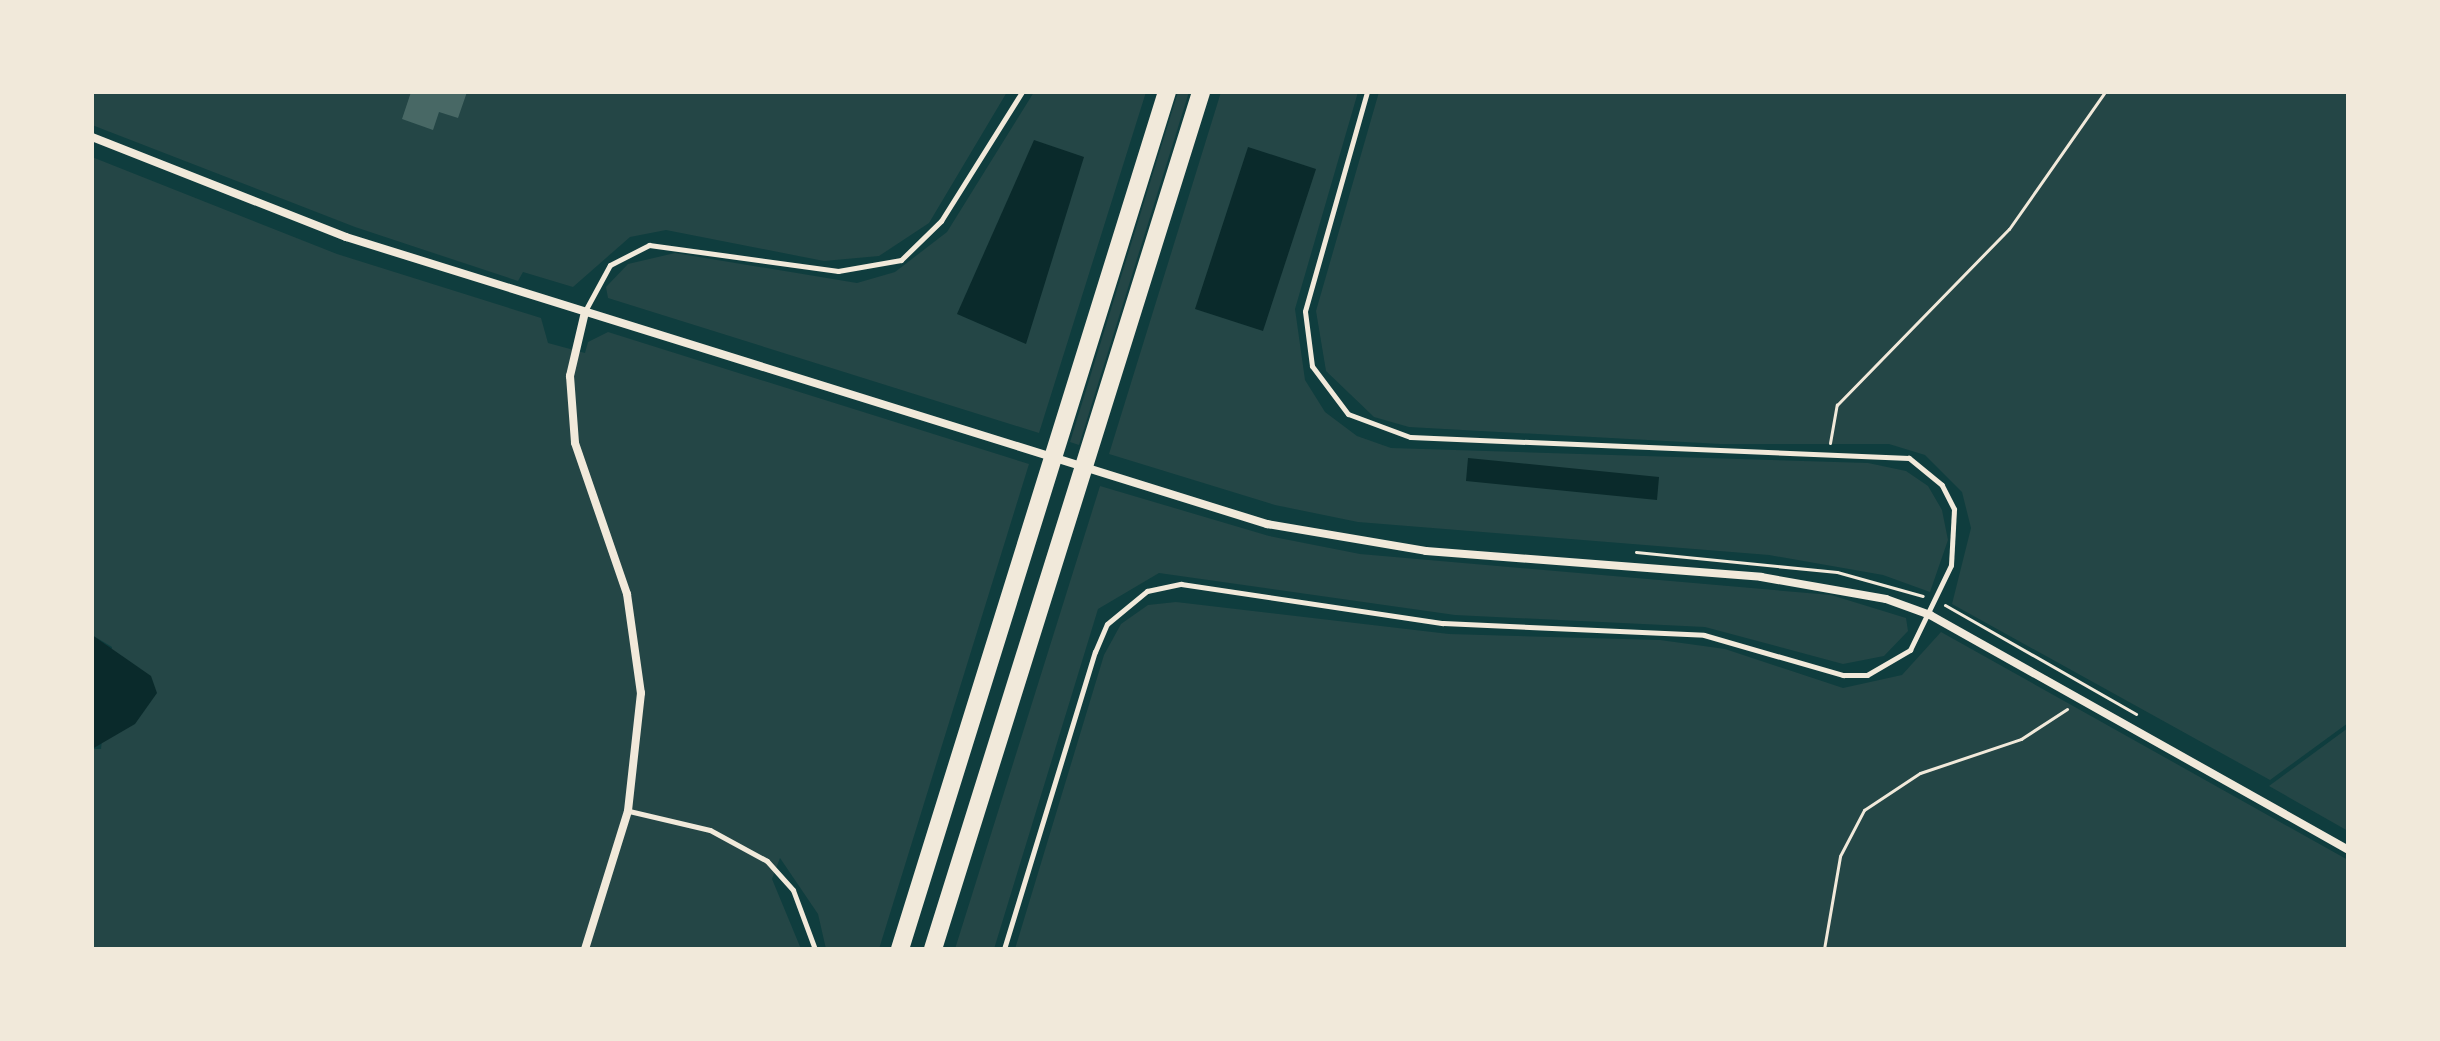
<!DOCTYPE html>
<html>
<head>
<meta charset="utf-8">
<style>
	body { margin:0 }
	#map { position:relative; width:2440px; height:1041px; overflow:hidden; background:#0f3d3e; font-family:Montserrat,sans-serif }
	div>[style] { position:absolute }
	.green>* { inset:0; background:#244646 }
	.water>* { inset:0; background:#0a2a2b }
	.building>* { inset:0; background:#486865 }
	.path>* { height:3px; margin:-1.5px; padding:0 1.5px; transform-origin:1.5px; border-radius:1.5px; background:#f1e9da }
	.service>* { height:5px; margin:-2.5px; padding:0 2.5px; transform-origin:2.5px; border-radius:2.5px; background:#f1e9da }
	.minor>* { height:8px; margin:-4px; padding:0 4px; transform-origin:4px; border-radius:4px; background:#f1e9da }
	.motorway>* { height:18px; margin:-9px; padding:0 9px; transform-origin:9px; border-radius:9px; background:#f1e9da }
	span { translate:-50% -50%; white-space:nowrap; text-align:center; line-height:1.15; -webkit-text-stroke:6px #f1e9da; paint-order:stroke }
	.frame { position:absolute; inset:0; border:94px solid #f1e9da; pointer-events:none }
</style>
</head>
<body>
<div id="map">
	<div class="green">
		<div style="clip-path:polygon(92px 92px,1007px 92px,929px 223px,879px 256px,824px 261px,666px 230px,630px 237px,573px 287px,523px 272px,518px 281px,355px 227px,92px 125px)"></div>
		<div style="clip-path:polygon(1034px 92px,1146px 92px,1039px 433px,608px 298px,606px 287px,628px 264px,675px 253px,857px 283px,895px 272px,947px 232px)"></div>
		<div style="clip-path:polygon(1178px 92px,1189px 92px,1079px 445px,1070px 442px)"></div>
		<div style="clip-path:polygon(1221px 92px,1358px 92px,1295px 309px,1305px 380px,1325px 412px,1357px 436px,1391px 448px,1868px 463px,1906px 471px,1928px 486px,1942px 510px,1948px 540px,1930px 592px,1883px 575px,1769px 555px,1358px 522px,1275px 505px,1109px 454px)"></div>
		<div style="clip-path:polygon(1379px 92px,2348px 92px,2348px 723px,2270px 780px,1952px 604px,1971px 528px,1962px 492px,1925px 455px,1889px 444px,1721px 444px,1409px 427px,1374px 417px,1326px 371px,1316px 311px)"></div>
		<div style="clip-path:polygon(92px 157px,337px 254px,541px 318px,548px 343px,585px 353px,588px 342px,608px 332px,1029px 464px,879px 949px,826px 949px,818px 914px,780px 858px,772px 879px,801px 949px,92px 949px,92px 749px,101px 749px,112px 647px,92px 635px)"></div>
		<div style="clip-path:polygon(1100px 486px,1269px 536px,1360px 554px,1831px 595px,1906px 618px,1908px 631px,1884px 656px,1843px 664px,1705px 627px,1455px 615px,1159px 573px,1098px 609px,994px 949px,955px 949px)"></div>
		<div style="clip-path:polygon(1176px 602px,1449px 634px,1660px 640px,1725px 649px,1843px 688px,1902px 675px,1941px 632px,2348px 860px,2348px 949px,1015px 949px,1104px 655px,1121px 624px,1148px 605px)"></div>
		<div style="clip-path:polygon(2348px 728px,2348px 831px,2269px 786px)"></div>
	</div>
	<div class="water">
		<div style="clip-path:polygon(1034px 140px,1084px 157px,1026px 344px,957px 314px)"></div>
		<div style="clip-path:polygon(1248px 147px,1316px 169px,1263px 331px,1195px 309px)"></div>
		<div style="clip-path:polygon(1468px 458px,1659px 477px,1657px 500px,1466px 481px)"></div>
		<div style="clip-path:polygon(92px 635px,151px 676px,157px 693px,135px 724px,92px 749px)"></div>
	</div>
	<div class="building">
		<div style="clip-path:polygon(411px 92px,467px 92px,458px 118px,439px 112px,433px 130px,402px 119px)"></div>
	</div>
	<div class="path">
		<div style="left:1830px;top:443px;width:39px;rotate:-80deg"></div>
		<div style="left:1837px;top:405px;width:246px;rotate:-45.7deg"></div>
		<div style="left:2009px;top:229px;width:167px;rotate:-55deg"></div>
		<div style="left:1636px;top:552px;width:202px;rotate:5.7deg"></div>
		<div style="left:1837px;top:572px;width:89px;rotate:15.6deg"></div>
		<div style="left:1945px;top:605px;width:220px;rotate:29.7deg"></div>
		<div style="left:1824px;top:949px;width:94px;rotate:-80.2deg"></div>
		<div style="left:1840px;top:856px;width:52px;rotate:-62.4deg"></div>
		<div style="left:1864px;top:810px;width:67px;rotate:-33.5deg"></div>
		<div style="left:1920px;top:773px;width:107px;rotate:-18.6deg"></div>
		<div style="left:2021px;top:739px;width:55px;rotate:-33.1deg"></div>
	</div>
	<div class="service">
		<div style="left:585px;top:311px;width:52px;rotate:-61.5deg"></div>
		<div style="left:610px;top:265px;width:44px;rotate:-27.1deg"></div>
		<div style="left:649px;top:245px;width:191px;rotate:7.8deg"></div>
		<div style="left:838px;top:271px;width:64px;rotate:-9.9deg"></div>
		<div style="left:901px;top:260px;width:56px;rotate:-44.3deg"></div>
		<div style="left:941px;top:221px;width:152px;rotate:-57.9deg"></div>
		<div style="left:629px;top:811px;width:83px;rotate:13.2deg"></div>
		<div style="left:710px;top:830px;width:65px;rotate:28.5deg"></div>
		<div style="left:767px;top:861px;width:39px;rotate:48deg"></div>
		<div style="left:793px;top:890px;width:63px;rotate:69.6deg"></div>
		<div style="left:1004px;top:949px;width:311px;rotate:-73deg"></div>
		<div style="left:1095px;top:652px;width:30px;rotate:-67deg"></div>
		<div style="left:1107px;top:624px;width:52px;rotate:-39.5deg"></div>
		<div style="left:1147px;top:591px;width:35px;rotate:-12deg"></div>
		<div style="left:1181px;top:584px;width:265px;rotate:8.5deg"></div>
		<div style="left:1443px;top:623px;width:261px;rotate:2.6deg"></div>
		<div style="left:1704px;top:635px;width:145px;rotate:16.1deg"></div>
		<div style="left:1843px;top:675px;width:24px"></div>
		<div style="left:1867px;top:675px;width:50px;rotate:-30.2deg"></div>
		<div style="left:1910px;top:650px;width:94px;rotate:-64.2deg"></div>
		<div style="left:1951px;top:565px;width:56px;rotate:-86.9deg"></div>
		<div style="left:1954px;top:509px;width:27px;rotate:-117deg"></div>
		<div style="left:1942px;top:485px;width:43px;rotate:-140.7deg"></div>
		<div style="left:1909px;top:458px;width:499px;rotate:-177.6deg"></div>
		<div style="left:1410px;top:437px;width:66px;rotate:-159.6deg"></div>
		<div style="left:1348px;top:414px;width:60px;rotate:-126.9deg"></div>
		<div style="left:1312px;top:366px;width:55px;rotate:-97.3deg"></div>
		<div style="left:1305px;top:311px;width:228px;rotate:-74.2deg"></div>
	</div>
	<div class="minor">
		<div style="left:92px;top:137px;width:273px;rotate:21.5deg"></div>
		<div style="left:346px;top:237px;width:965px;rotate:17.31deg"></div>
		<div style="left:1267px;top:524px;width:161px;rotate:9.6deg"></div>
		<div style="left:1426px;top:551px;width:336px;rotate:4.4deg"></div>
		<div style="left:1761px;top:577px;width:127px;rotate:10deg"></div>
		<div style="left:1886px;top:599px;width:47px;rotate:20deg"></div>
		<div style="left:1930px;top:615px;width:480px;rotate:29.3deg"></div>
		<div style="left:585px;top:312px;width:66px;rotate:103.2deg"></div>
		<div style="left:570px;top:376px;width:67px;rotate:85.7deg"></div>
		<div style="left:575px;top:443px;width:160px;rotate:71deg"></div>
		<div style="left:627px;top:594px;width:100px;rotate:82deg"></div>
		<div style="left:641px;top:693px;width:119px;rotate:96.3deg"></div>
		<div style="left:628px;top:811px;width:145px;rotate:107.3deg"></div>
	</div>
	<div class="motorway">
		<div style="left:900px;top:949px;width:898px;rotate:-72.7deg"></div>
		<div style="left:933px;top:949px;width:898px;rotate:-72.63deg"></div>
	</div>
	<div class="frame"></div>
</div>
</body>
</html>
